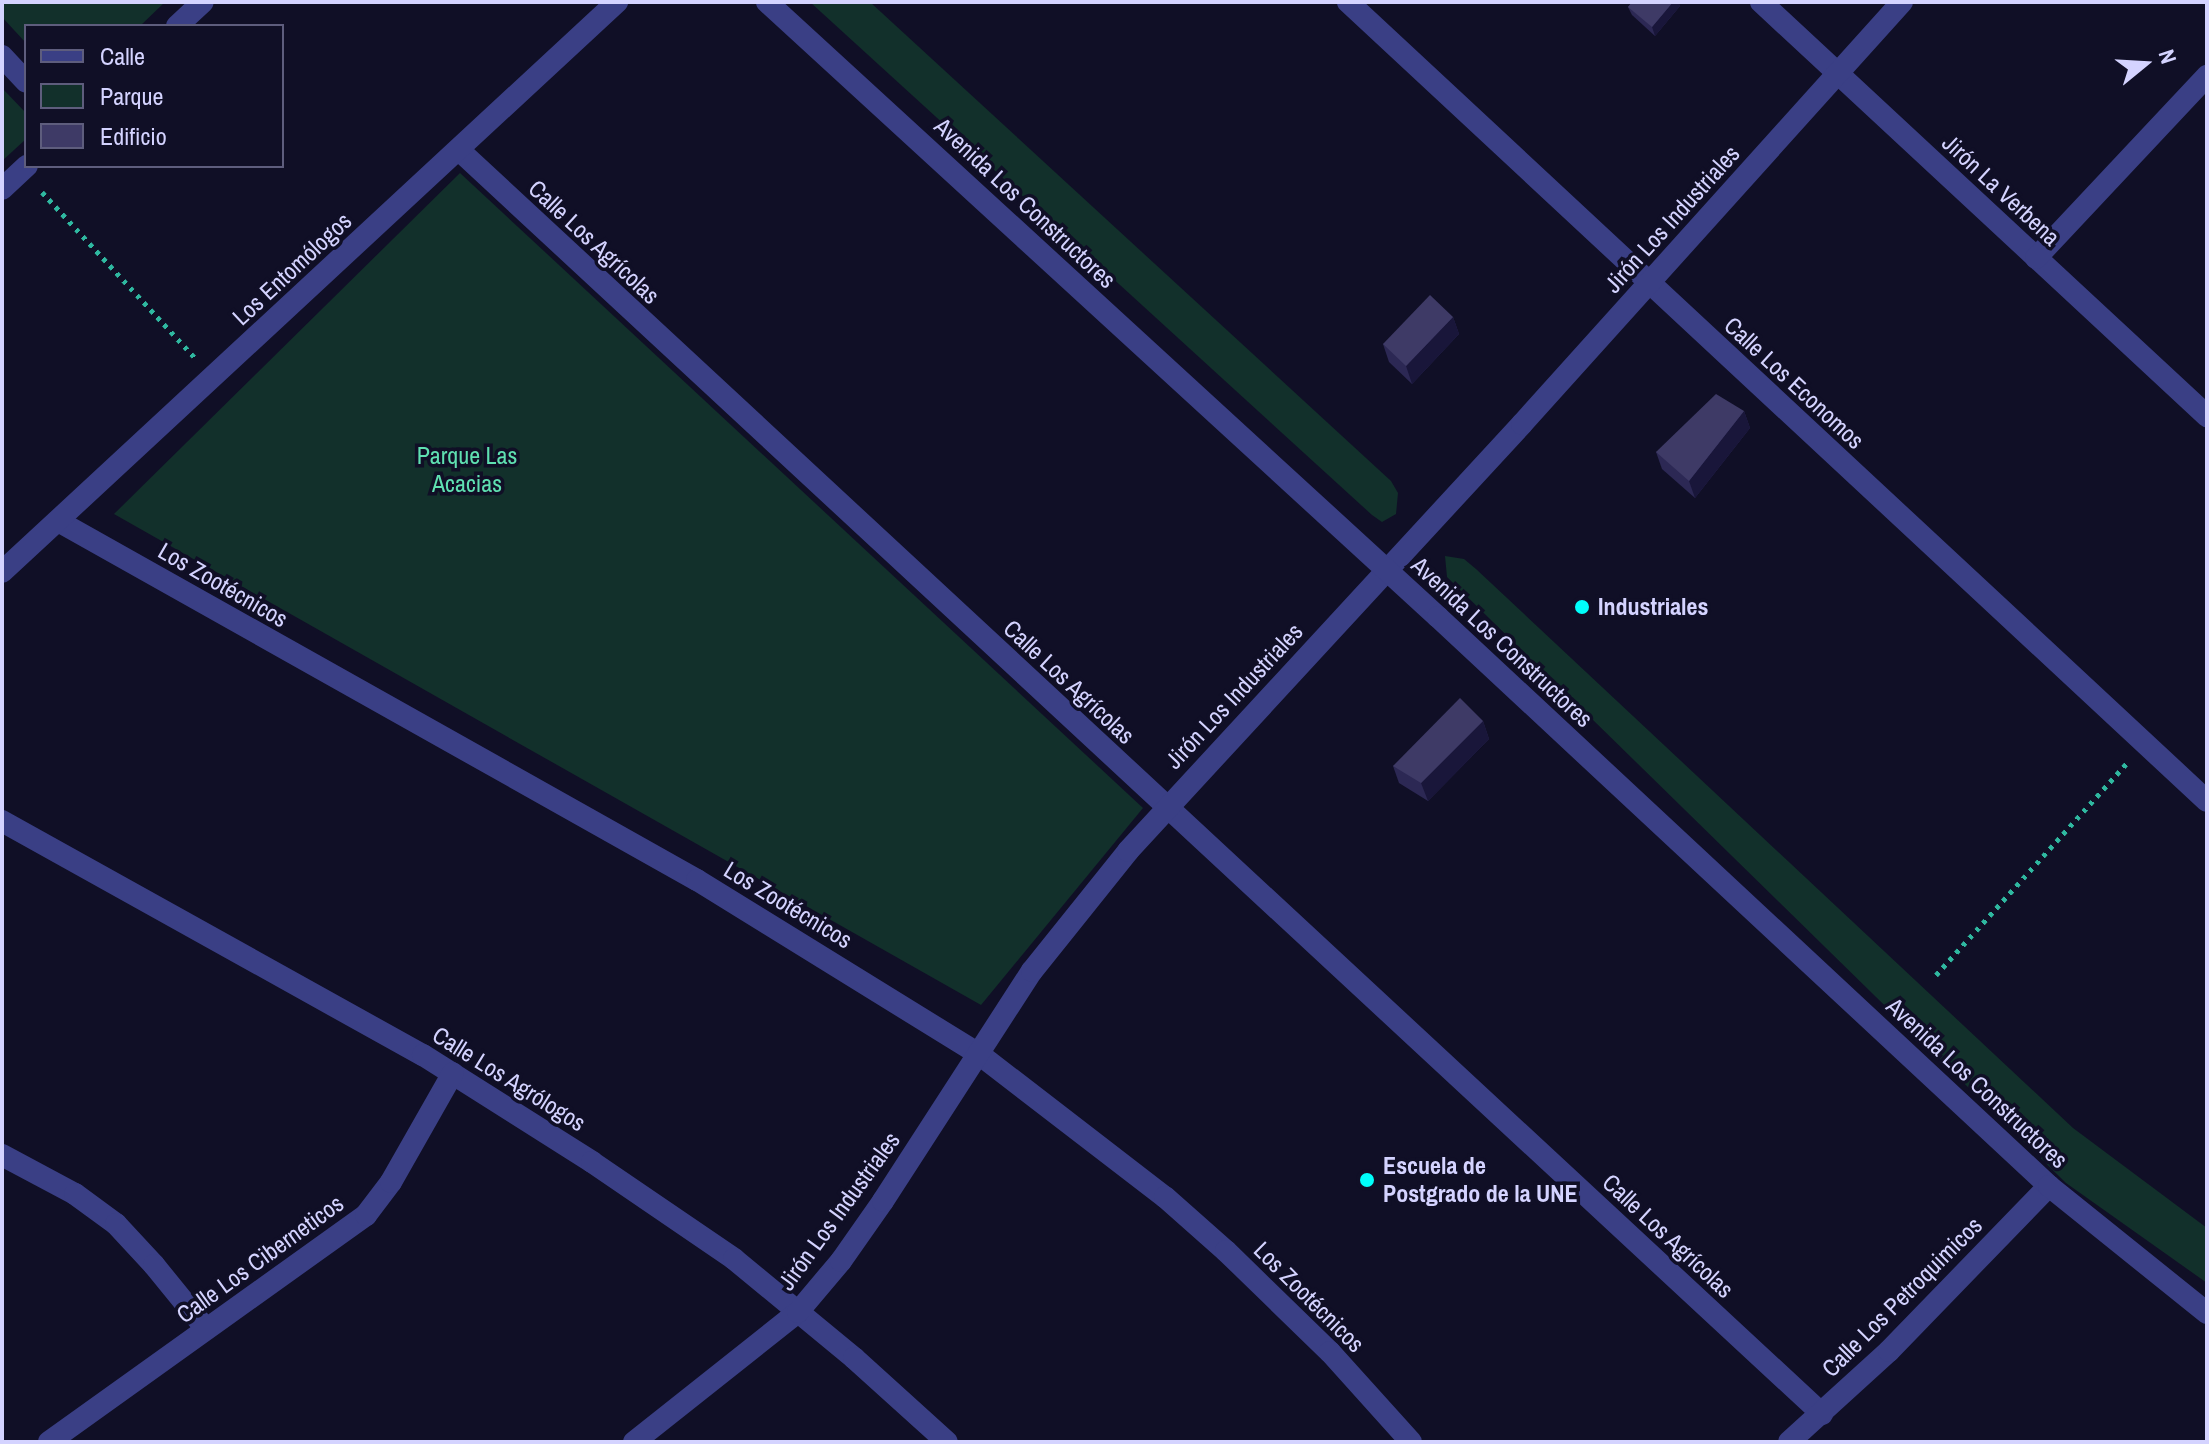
<!DOCTYPE html>
<html>
<head>
<meta charset="utf-8">
<style>
	body { margin:0 }
	#map { position:relative; width:2209px; height:1444px; overflow:hidden; background:#100f26; font-family:"Archivo Narrow",sans-serif }
	div>[style] { position:absolute }
	.green>* { inset:0; background:#12302b }
	.path>* { height:5px; margin-top:-2.5px; transform-origin:0; background:repeating-linear-gradient(90deg,#2fb8a0 0 4px,transparent 0 10px) }
	.minor>* { height:22px; margin:-11px; padding:0 11px; transform-origin:11px; border-radius:11px; background:#3a3f85 }
	.tertiary>* { height:22px; margin:-11px; padding:0 11px; transform-origin:11px; border-radius:11px; background:#3a3f85 }
	.wall>* { inset:0; background:#2c2854 }
	.shaded-wall>* { inset:0; background:#19163a }
	.building>* { inset:0; background:#3e3a66 }
	.dots>* { width:22px; height:22px; translate:-50% -50%; box-sizing:border-box; border:4px solid #100f26; border-radius:50% }
	span { translate:-50% -50%; white-space:nowrap; text-align:center; line-height:1.15; -webkit-text-stroke:7px #100f26; paint-order:stroke }
	.street-label { font-size:24px; color:#d4d3ff }
	.park-label { font-size:24px; color:#5fe0b1 }
	.poi-label { font-size:24px; color:#d4d3ff; font-weight:700 }
	.left { translate:0 -50%; text-align:left }
	.frame { position:absolute; inset:0; border:4px solid #d4d3ff; pointer-events:none }
	.legend { position:absolute; left:24px; top:24px; width:260px; height:144px; box-sizing:border-box; background:#100f26; border:2px solid #5e5d7d; margin:0; padding:10px 14px; list-style:none; font-size:24px; color:#d4d3ff }
	.legend li { display:flex; align-items:center; gap:16px; height:40px }
	.legend b { width:40px; border:2px solid #5e5d7d }
	.north { position:absolute; left:2105px; top:24px; width:80px; height:80px; -webkit-text-stroke:6px #100f26; paint-order:stroke; rotate:72deg; font-size:22px; font-weight:700; line-height:32px; text-align:center; color:#d4d3ff }
	.north::after { content:''; display:block; margin:auto; width:28px; height:36px; background:#d4d3ff; clip-path:polygon(50% 0,100% 100%,50% 72%,0 100%) }
</style>
</head>
<body>
<div id="map">
	<div class="green">
		<div style="clip-path:polygon(2px 2px,165px 2px,140px 26px,26px 26px,26px 43px,2px 17px)"></div>
		<div style="clip-path:polygon(810px 2px,870px 2px,1391px 481px,1398px 493px,1396px 514px,1382px 522px,1372px 515px)"></div>
		<div style="clip-path:polygon(2px 88px,26px 113px,26px 139px,2px 161px)"></div>
		<div style="clip-path:polygon(460px 173px,1143px 808px,981px 1005px,114px 514px)"></div>
		<div style="clip-path:polygon(1445px 556px,1464px 559px,1476px 569px,2073px 1128px,2207px 1228px,2207px 1283px,2066px 1183px,1447px 577px)"></div>
	</div>
	<div class="path">
		<div style="left:42px;top:192px;width:226px;rotate:47.3deg"></div>
		<div style="left:1936px;top:975px;width:285px;rotate:-48deg"></div>
	</div>
	<div class="minor">
		<div style="left:1348px;top:2px;width:1173px;rotate:42.93deg"></div>
		<div style="left:1761px;top:2px;width:609px;rotate:42.87deg"></div>
		<div style="left:177px;top:26px;width:35px;rotate:-43deg"></div>
		<div style="left:2px;top:56px;width:35px;rotate:47deg"></div>
		<div style="left:459px;top:150px;width:1859px;rotate:42.84deg"></div>
		<div style="left:2px;top:189px;width:34px;rotate:-43deg"></div>
		<div style="left:2036px;top:258px;width:250px;rotate:-46.8deg"></div>
		<div style="left:58px;top:521px;width:733px;rotate:29.33deg"></div>
		<div style="left:697px;top:880px;width:331px;rotate:31.7deg"></div>
		<div style="left:979px;top:1054px;width:235px;rotate:37.6deg"></div>
		<div style="left:1165px;top:1197px;width:81px;rotate:41.5deg"></div>
		<div style="left:1226px;top:1251px;width:145px;rotate:44.2deg"></div>
		<div style="left:1330px;top:1352px;width:121px;rotate:48deg"></div>
		<div style="left:2px;top:572px;width:839px;rotate:-42.83deg"></div>
		<div style="left:2px;top:821px;width:482px;rotate:29.1deg"></div>
		<div style="left:423px;top:1055px;width:200px;rotate:32.3deg"></div>
		<div style="left:592px;top:1162px;width:172px;rotate:34.3deg"></div>
		<div style="left:734px;top:1259px;width:156px;rotate:39.5deg"></div>
		<div style="left:854px;top:1358px;width:125px;rotate:42.1deg"></div>
		<div style="left:2px;top:1155px;width:83px;rotate:28.1deg"></div>
		<div style="left:75px;top:1194px;width:51px;rotate:36.2deg"></div>
		<div style="left:116px;top:1224px;width:56px;rotate:47.2deg"></div>
		<div style="left:154px;top:1265px;width:82px;rotate:50.9deg"></div>
		<div style="left:49px;top:1442px;width:390px;rotate:-35.6deg"></div>
		<div style="left:366px;top:1215px;width:41px;rotate:-52.9deg"></div>
		<div style="left:391px;top:1182px;width:125px;rotate:-60.4deg"></div>
		<div style="left:634px;top:1442px;width:209px;rotate:-38.4deg"></div>
		<div style="left:798px;top:1312px;width:67px;rotate:-49.9deg"></div>
		<div style="left:841px;top:1261px;width:73px;rotate:-55deg"></div>
		<div style="left:883px;top:1201px;width:274px;rotate:-57.1deg"></div>
		<div style="left:1032px;top:971px;width:154px;rotate:-51.3deg"></div>
		<div style="left:1128px;top:851px;width:581px;rotate:-47.3deg"></div>
		<div style="left:1522px;top:424px;width:568px;rotate:-48deg"></div>
		<div style="left:1789px;top:1442px;width:135px;rotate:-42.3deg"></div>
		<div style="left:1889px;top:1351px;width:230px;rotate:-45.9deg"></div>
	</div>
	<div class="tertiary">
		<div style="left:767px;top:2px;width:910px;rotate:42.51deg"></div>
		<div style="left:1438px;top:617px;width:835px;rotate:42.96deg"></div>
		<div style="left:2049px;top:1186px;width:203px;rotate:38.8deg"></div>
	</div>
	<div class="wall">
		<div style="clip-path:polygon(1632px 2px,1678px 2px,1680px 6px,1655px 36px,1632px 15px,1628px 7px)"></div>
		<div style="clip-path:polygon(1453px 317px,1459px 334px,1412px 384px,1389px 362px,1383px 344px)"></div>
		<div style="clip-path:polygon(1744px 411px,1750px 428px,1695px 498px,1662px 469px,1656px 452px)"></div>
		<div style="clip-path:polygon(1483px 721px,1489px 739px,1428px 801px,1399px 783px,1393px 766px)"></div>
	</div>
	<div class="shaded-wall">
		<div style="clip-path:polygon(1673px 2px,1678px 2px,1680px 6px,1655px 36px,1652px 27px)"></div>
		<div style="clip-path:polygon(1453px 317px,1459px 334px,1412px 384px,1406px 366px)"></div>
		<div style="clip-path:polygon(1744px 411px,1750px 428px,1695px 498px,1689px 481px)"></div>
		<div style="clip-path:polygon(1483px 721px,1489px 739px,1428px 801px,1421px 783px)"></div>
	</div>
	<div class="building">
		<div style="clip-path:polygon(1632px 2px,1673px 2px,1652px 27px,1628px 7px)"></div>
		<div style="clip-path:polygon(1430px 295px,1453px 317px,1406px 366px,1383px 344px)"></div>
		<div style="clip-path:polygon(1716px 394px,1744px 411px,1689px 481px,1656px 452px)"></div>
		<div style="clip-path:polygon(1460px 698px,1483px 721px,1421px 783px,1393px 766px)"></div>
	</div>
	<div class="dots">
		<div style="left:1582px;top:607px;background:#00fefb"></div>
		<div style="left:1367px;top:1180px;background:#00fefb"></div>
	</div>
	<div class="street-label">
		<span style="left:2001px;top:190px;rotate:43deg">Jirón La Verbena</span>
		<span style="left:1025px;top:203px;rotate:43deg">Avenida Los Constructores</span>
		<span style="left:1672px;top:219px;rotate:-48deg">Jirón Los Industriales</span>
		<span style="left:594px;top:242px;rotate:43deg">Calle Los Agrícolas</span>
		<span style="left:292px;top:269px;rotate:-43deg">Los Entomólogos</span>
		<span style="left:1794px;top:383px;rotate:43deg">Calle Los Economos</span>
		<span style="left:223px;top:585px;rotate:30deg">Los Zootécnicos</span>
		<span style="left:1502px;top:642px;rotate:43deg">Avenida Los Constructores</span>
		<span style="left:1069px;top:682px;rotate:43deg">Calle Los Agrícolas</span>
		<span style="left:1234px;top:696px;rotate:-47deg">Jirón Los Industriales</span>
		<span style="left:788px;top:905px;rotate:31deg">Los Zootécnicos</span>
		<span style="left:509px;top:1079px;rotate:32deg">Calle Los Agrólogos</span>
		<span style="left:1977px;top:1083px;rotate:43deg">Avenida Los Constructores</span>
		<span style="left:839px;top:1211px;rotate:-54deg">Jirón Los Industriales</span>
		<span style="left:1668px;top:1236px;rotate:43deg">Calle Los Agrícolas</span>
		<span style="left:260px;top:1259px;rotate:-36deg">Calle Los Ciberneticos</span>
		<span style="left:1309px;top:1297px;rotate:45deg">Los Zootécnicos</span>
		<span style="left:1902px;top:1297px;rotate:-45deg">Calle Los Petroquimicos</span>
	</div>
	<div class="park-label">
		<span style="left:467px;top:470px">Parque Las<br>Acacias</span>
	</div>
	<div class="poi-label">
		<span class="left" style="left:1598px;top:607px">Industriales</span>
		<span class="left" style="left:1383px;top:1180px">Escuela de<br>Postgrado de la UNE</span>
	</div>
	<div class="frame"></div>
	<ul class="legend">
	<li><b style="height:10px;background:#3a3f85"></b>Calle</li>
	<li><b style="height:22px;background:#12302b"></b>Parque</li>
	<li><b style="height:22px;background:#3e3a66"></b>Edificio</li>
	</ul>
	<div class="north">N</div>
</div>
</body>
</html>
